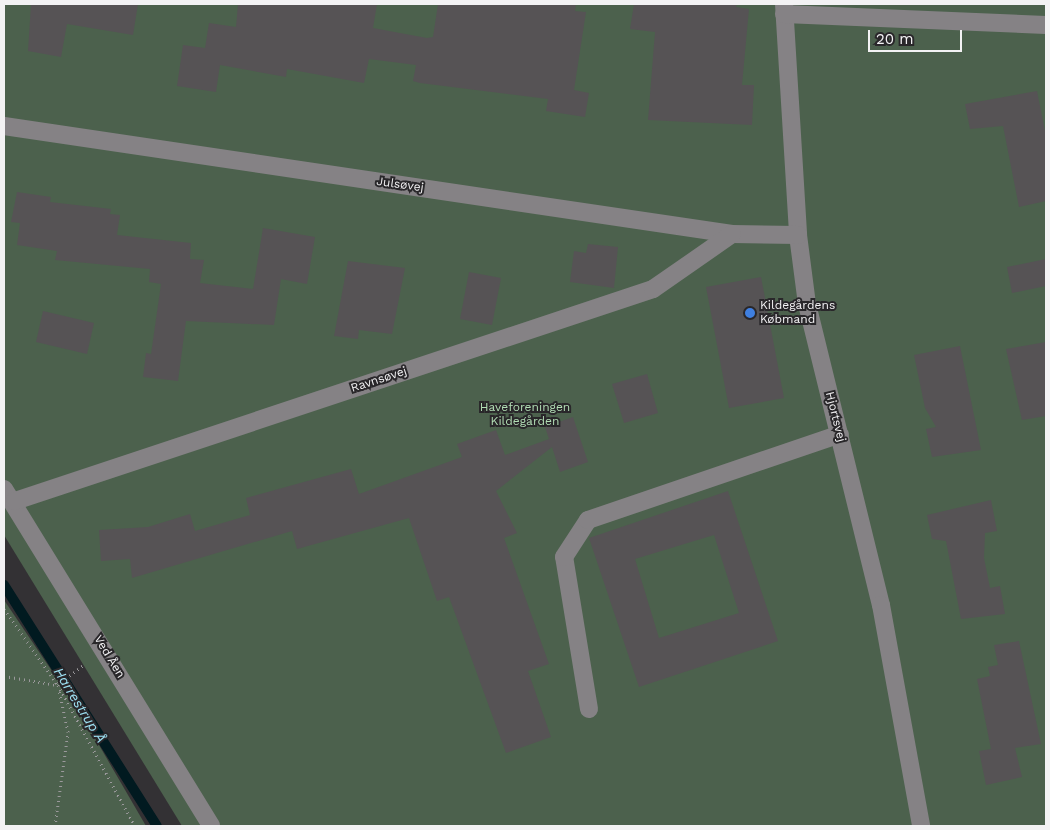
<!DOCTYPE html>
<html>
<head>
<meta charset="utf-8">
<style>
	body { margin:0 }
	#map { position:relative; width:1050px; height:830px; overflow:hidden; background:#333134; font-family:"Work Sans",sans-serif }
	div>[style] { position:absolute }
	.green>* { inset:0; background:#4c614d }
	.stream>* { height:10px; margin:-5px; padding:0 5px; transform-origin:5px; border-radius:5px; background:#011a20 }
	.building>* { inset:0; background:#565355 }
	.path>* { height:3px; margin-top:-1.5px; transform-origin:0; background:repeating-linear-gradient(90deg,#9b999c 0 1px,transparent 0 5px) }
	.lane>* { height:18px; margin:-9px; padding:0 9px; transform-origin:9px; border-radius:9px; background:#858285 }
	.dots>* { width:14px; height:14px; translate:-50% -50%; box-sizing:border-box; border:2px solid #29272a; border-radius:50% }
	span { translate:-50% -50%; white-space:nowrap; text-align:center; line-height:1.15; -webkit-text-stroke:4px #29272a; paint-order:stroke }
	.street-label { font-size:12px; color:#f3f2f4 }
	.poi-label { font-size:12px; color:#f3f2f4 }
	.left { translate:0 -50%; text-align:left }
	.park-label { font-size:12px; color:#b2deb5 }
	.water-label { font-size:14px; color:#9de1f3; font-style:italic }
	.frame { position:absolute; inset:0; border:5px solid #f3f2f4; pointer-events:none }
	.scale { position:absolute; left:868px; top:30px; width:94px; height:22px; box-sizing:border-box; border:2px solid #f3f2f4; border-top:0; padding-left:6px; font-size:15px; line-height:18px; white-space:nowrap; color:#f3f2f4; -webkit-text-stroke:4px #29272a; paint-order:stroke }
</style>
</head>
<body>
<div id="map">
	<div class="green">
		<div style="clip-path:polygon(4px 4px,1046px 4px,1046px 826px,182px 826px,4px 535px)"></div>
		<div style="clip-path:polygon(4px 600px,81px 714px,146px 826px,4px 826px)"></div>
	</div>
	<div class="stream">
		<div style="left:4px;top:585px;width:285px;rotate:57.6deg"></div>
	</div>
	<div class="building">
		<div style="clip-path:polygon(31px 4px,138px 4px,133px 35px,67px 24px,61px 57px,28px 51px)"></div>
		<div style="clip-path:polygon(238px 4px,377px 4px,373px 28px,427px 38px,433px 37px,438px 4px,576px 4px,575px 11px,586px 12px,574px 90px,589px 93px,585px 117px,546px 111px,548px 99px,420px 83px,413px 81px,416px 65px,369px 59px,364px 83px,287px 69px,286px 77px,220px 65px,216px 92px,177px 86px,183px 45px,205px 48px,209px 23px,236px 27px)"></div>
		<div style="clip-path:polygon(634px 4px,737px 4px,736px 7px,749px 9px,742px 85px,754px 85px,752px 125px,648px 120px,655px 32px,630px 29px)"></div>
		<div style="clip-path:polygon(1037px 91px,1046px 136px,1046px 201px,1019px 207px,1003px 126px,970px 129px,965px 104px)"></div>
		<div style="clip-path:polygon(17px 192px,51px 197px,50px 202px,111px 209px,110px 214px,120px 215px,117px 235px,191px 243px,190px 259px,204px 260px,200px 283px,253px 289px,263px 228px,315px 237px,307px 284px,281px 279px,274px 325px,186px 321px,178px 381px,143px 377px,146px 353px,151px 354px,161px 284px,149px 282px,150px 269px,55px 260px,57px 251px,17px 245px,20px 223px,11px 222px)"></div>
		<div style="clip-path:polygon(588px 244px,618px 247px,614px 288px,570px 282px,574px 251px,586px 253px)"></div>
		<div style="clip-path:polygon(1046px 259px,1046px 286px,1012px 293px,1007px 267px)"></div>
		<div style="clip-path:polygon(348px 261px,405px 268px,392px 334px,359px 330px,358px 339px,334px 336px)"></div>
		<div style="clip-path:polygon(469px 272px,501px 278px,492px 325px,460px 319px)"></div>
		<div style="clip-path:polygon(761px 277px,784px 398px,729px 408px,706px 287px)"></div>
		<div style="clip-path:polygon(43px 311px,94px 323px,87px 354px,36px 342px)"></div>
		<div style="clip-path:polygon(1046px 342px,1046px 416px,1022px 420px,1006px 349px)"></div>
		<div style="clip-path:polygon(960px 346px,981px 450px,932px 457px,926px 429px,936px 427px,925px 408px,914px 355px)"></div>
		<div style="clip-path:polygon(647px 374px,658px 413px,624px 423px,612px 384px)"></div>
		<div style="clip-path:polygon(573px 417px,588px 462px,560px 472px,552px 447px,496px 491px,517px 533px,504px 538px,549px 664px,528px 671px,551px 737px,506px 753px,449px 597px,437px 601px,409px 518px,297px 549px,292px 531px,132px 578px,130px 559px,101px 561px,99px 530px,148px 527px,190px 514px,195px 531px,250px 515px,246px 498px,351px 469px,359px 494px,462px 457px,457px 444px,496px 430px,505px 455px,549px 439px,545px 427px)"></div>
		<div style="clip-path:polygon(evenodd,728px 491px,778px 641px,639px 687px,589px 538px,728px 491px,714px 535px,739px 613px,659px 638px,635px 559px,714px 535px)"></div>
		<div style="clip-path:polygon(991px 500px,997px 531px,985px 533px,984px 558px,990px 588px,1000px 586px,1005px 614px,961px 619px,946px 541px,932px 539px,927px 515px)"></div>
		<div style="clip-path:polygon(1019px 641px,1041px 744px,1015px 748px,1022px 777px,986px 785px,979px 751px,991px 749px,977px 679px,990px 676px,988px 667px,998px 665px,994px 645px)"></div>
	</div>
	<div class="path">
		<div style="left:4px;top:609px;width:93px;rotate:54.6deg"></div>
		<div style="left:58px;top:685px;width:161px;rotate:61.4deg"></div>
		<div style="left:4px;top:676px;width:54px;rotate:9.6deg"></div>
		<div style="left:58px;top:685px;width:33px;rotate:-38deg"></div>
		<div style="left:55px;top:826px;width:95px;rotate:-82.1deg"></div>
		<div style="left:68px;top:732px;width:43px;rotate:-102.1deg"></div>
	</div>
	<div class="lane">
		<div style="left:784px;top:4px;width:231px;rotate:86.5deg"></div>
		<div style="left:798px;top:235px;width:70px;rotate:82.6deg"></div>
		<div style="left:807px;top:304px;width:310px;rotate:76.2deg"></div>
		<div style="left:881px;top:605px;width:225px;rotate:79.7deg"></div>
		<div style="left:784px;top:14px;width:262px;rotate:2.4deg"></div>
		<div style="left:4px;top:126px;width:736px;rotate:8.44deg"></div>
		<div style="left:732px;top:234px;width:66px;rotate:0.9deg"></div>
		<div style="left:4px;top:489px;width:395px;rotate:58.4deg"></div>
		<div style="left:15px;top:501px;width:672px;rotate:-18.38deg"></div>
		<div style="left:653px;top:289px;width:96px;rotate:-34.8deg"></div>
		<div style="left:589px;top:709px;width:154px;rotate:-99.3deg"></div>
		<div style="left:564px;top:557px;width:44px;rotate:-57deg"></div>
		<div style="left:588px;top:520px;width:266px;rotate:-18.8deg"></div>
	</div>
	<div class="dots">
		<div style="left:750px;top:313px;background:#3f7fe0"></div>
	</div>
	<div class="street-label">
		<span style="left:400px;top:185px;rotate:8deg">Julsøvej</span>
		<span style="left:379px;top:380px;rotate:-18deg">Ravnsøvej</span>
		<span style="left:835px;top:417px;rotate:76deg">Hjortsvej</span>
		<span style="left:109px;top:657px;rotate:59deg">Ved Åen</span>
	</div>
	<div class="poi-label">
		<span class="left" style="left:760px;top:313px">Kildegårdens<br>Købmand</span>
	</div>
	<div class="park-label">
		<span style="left:525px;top:415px">Haveforeningen<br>Kildegården</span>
	</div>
	<div class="water-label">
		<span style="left:80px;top:705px;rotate:58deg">Harrestrup Å</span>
	</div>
	<div class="frame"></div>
	<div class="scale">20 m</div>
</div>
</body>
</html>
